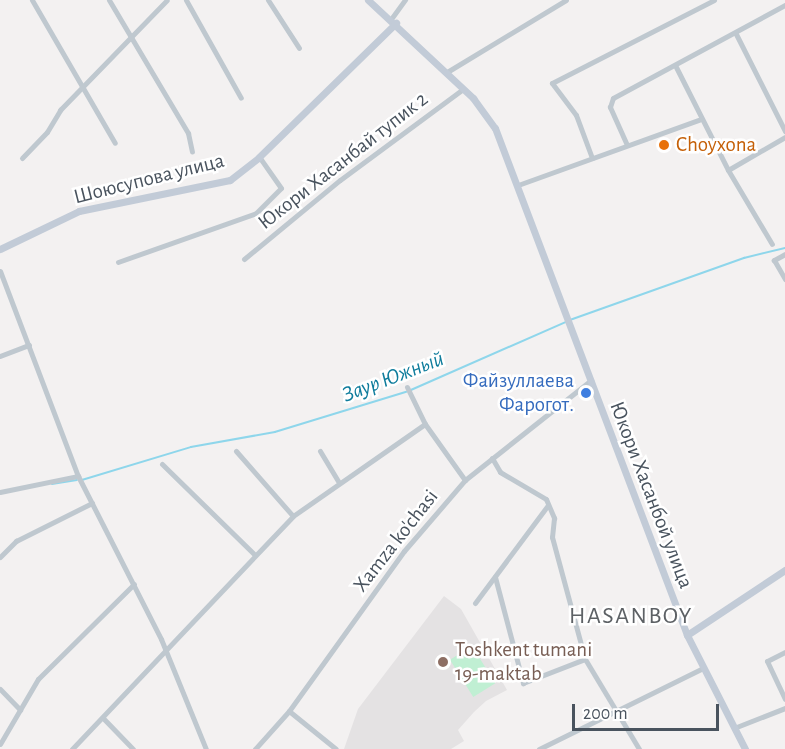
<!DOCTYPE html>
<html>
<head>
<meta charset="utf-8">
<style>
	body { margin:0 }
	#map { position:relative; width:785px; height:749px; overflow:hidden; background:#f3f1f1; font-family:"Alegreya Sans",sans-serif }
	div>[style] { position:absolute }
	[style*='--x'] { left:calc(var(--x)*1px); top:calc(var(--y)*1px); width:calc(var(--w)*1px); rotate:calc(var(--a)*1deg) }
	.education>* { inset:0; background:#e4e2e3 }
	.green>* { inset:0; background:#c0efd3; transform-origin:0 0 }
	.stream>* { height:1.5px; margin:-0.75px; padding:0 0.75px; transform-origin:0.75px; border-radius:0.75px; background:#8ed6eb }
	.street>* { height:5px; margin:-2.5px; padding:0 2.5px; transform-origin:2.5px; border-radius:2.5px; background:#bfc8cf }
	.secondary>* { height:7px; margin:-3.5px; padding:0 3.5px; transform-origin:3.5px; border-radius:3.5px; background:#c2cbd7 }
	.dots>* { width:16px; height:16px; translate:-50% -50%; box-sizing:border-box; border:3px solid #fff; border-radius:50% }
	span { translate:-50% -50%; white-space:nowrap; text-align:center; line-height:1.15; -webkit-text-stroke:5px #fff; paint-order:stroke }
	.food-label { font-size:21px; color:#c56008 }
	.left { translate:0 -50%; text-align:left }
	.street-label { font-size:21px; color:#49535e }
	.shop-label { font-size:21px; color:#366cbe }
	.right { translate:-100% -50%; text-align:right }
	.education-label { font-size:21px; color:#785e54 }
	.water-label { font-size:22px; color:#0e7c9c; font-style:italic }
	.quarter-label { font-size:24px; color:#5d6165; letter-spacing:1.5px }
	.scale { position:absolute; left:572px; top:704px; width:147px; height:27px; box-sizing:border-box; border:3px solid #49535e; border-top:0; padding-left:8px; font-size:18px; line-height:21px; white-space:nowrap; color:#49535e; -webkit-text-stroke:4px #fff; paint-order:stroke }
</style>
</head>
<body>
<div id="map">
	<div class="education">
		<i style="clip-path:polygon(444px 596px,461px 609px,507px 690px,486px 701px,474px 712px,458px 730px,464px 741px,451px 749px,344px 749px,358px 709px)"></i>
	</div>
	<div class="green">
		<i style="left:472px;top:646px;width:44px;height:26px;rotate:58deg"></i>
	</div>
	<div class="stream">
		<i style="--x:570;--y:320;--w:185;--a:-19.6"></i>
		<i style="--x:744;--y:258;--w:42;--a:-13.7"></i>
		<i style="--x:411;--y:390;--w:169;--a:-23.7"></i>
		<i style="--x:82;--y:480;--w:114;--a:-16.8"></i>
		<i style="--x:191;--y:447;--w:85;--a:-10.1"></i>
		<i style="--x:275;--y:432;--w:137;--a:-17"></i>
		<i style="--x:52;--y:484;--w:25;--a:-9"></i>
	</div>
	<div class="street">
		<i style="--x:32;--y:0;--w:165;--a:59.9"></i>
		<i style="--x:109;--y:0;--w:155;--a:59.3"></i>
		<i style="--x:188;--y:133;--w:19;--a:78"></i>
		<i style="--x:186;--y:0;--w:112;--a:60.7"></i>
		<i style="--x:268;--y:0;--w:57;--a:57.1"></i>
		<i style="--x:391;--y:19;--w:24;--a:-54"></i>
		<i style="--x:736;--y:34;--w:109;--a:63.2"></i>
		<i style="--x:676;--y:67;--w:115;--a:63.2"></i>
		<i style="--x:728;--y:170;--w:86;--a:59.3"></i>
		<i style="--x:447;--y:72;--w:139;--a:-31.2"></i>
		<i style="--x:627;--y:145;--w:42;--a:-114.1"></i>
		<i style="--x:610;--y:107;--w:9;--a:-72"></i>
		<i style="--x:613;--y:98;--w:196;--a:-28.4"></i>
		<i style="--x:22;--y:158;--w:36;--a:-46"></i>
		<i style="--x:47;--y:132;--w:26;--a:-59"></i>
		<i style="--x:60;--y:110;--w:153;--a:-45.8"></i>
		<i style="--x:592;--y:158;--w:46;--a:-110.4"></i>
		<i style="--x:576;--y:115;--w:40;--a:-127"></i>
		<i style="--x:552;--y:83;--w:182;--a:-27.1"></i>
		<i style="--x:728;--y:170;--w:66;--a:-30.1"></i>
		<i style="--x:518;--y:185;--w:195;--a:-19.8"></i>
		<i style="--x:785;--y:254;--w:13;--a:151"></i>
		<i style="--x:774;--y:260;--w:22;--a:60"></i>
		<i style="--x:244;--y:259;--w:124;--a:-39.5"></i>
		<i style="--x:340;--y:180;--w:153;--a:-36.5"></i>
		<i style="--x:118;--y:262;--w:146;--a:-19.5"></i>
		<i style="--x:256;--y:213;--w:35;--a:-45"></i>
		<i style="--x:281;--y:188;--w:38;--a:-125"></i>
		<i style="--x:0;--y:271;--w:219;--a:69.2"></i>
		<i style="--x:78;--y:476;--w:183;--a:63"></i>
		<i style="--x:161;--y:639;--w:119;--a:67.8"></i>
		<i style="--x:0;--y:356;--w:31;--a:-21"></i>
		<i style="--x:407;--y:387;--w:41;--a:64.1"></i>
		<i style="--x:425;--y:424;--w:69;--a:54.5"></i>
		<i style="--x:236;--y:451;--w:86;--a:48.8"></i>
		<i style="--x:320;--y:451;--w:37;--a:59"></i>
		<i style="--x:492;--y:458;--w:16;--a:60"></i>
		<i style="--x:500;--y:472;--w:53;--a:30.4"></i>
		<i style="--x:546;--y:499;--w:21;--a:67"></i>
		<i style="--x:554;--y:518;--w:19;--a:96"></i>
		<i style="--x:552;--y:537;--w:126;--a:74.9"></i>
		<i style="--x:585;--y:659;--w:105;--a:59"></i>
		<i style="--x:162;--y:464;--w:129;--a:44.4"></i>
		<i style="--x:0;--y:492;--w:80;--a:-11.6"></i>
		<i style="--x:0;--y:557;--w:23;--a:-45"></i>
		<i style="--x:16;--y:541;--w:85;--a:-26.6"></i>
		<i style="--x:495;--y:577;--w:110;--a:75.2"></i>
		<i style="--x:523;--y:683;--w:66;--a:-21.2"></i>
		<i style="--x:475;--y:603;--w:122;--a:-53.3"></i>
		<i style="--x:785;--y:652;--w:20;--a:153"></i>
		<i style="--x:767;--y:661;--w:42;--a:64.7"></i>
		<i style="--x:0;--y:689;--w:29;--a:46"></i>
		<i style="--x:289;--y:711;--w:60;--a:39"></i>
		<i style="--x:103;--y:718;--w:43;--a:45.9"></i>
		<i style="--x:734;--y:728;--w:55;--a:-21.4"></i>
		<i style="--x:0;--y:744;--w:75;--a:-59.7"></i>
		<i style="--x:38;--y:679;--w:135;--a:-44.7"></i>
		<i style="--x:72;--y:749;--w:321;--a:-46.5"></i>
		<i style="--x:293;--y:516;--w:161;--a:-34.9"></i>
		<i style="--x:255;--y:749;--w:51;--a:-48.2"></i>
		<i style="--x:289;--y:711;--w:197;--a:-54.3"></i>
		<i style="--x:404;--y:551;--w:94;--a:-49.3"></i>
		<i style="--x:465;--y:480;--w:161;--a:-38.4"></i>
		<i style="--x:539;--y:749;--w:183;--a:-26.3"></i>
	</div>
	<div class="secondary">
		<i style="--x:368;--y:0;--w:144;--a:43"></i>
		<i style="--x:473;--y:98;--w:37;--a:54"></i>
		<i style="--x:495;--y:128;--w:542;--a:69.26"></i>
		<i style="--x:687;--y:635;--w:128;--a:63"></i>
		<i style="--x:0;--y:249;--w:88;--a:-25.7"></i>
		<i style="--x:79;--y:211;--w:154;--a:-11.6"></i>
		<i style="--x:230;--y:180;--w:37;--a:-38"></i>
		<i style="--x:259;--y:157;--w:192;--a:-44.4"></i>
		<i style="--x:687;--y:635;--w:118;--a:-33.6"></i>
	</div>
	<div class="dots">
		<i style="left:664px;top:145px;background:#e8710a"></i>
		<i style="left:586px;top:393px;background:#3f7fe0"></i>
		<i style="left:443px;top:662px;background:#8d6e63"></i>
	</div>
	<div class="food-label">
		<span class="left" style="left:676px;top:145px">Choyxona</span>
	</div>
	<div class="street-label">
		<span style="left:343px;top:161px;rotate:-38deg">Юкори Хасанбай тупик 2</span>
		<span style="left:149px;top:179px;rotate:-14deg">Шоюсупова улица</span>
		<span style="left:651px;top:495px;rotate:69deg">Юкори Хасанбой улица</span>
		<span style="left:396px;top:541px;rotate:-52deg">Xamza ko'chasi</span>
	</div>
	<div class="shop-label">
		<span class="right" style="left:574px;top:393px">Файзуллаева<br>Фарогот.</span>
	</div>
	<div class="education-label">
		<span class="left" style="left:455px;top:662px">Toshkent tumani<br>19-maktab</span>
	</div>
	<div class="water-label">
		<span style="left:393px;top:377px;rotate:-21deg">Заур Южный</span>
	</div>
	<div class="quarter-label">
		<span style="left:631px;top:617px">HASANBOY</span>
	</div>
	<div class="scale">200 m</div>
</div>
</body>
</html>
